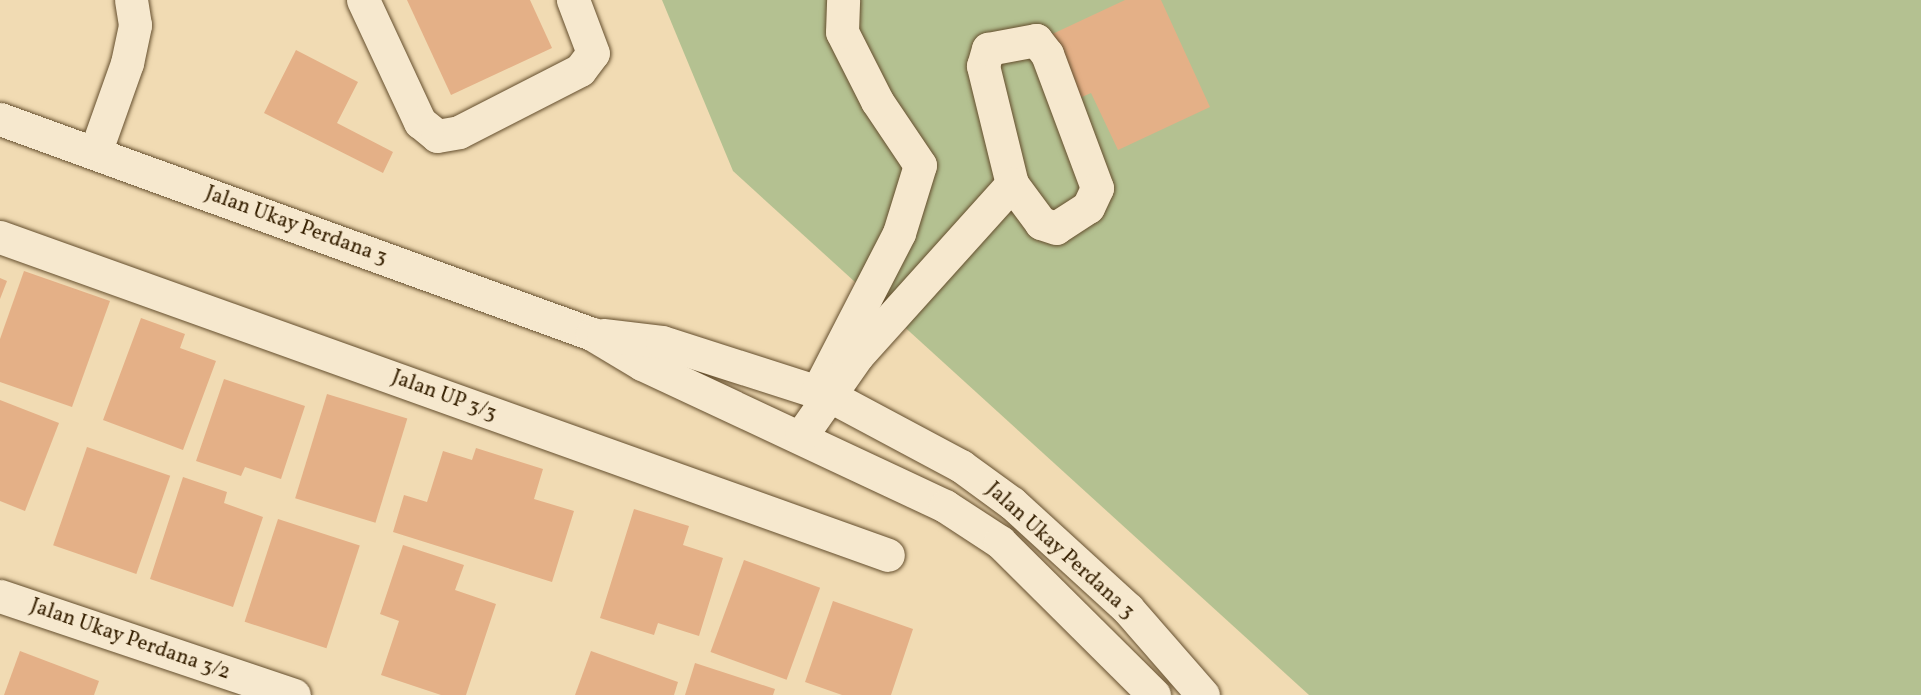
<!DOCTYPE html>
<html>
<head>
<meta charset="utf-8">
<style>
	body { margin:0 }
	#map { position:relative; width:1921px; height:695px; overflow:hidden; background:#f1dbb3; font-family:Vollkorn,serif }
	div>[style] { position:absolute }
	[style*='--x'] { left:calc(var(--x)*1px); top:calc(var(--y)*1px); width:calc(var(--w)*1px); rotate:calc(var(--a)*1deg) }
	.green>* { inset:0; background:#b4c191 }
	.building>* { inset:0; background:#e4b087; transform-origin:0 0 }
	.roads { filter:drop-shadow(0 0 2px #644e2d) drop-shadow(0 0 2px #644e2d) }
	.minor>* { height:33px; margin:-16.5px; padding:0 16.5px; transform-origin:16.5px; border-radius:16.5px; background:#f6e8ce }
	span { translate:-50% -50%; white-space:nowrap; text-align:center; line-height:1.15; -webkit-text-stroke:4.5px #f6e8ce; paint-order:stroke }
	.street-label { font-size:21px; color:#351f00 }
</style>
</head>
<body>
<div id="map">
	<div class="green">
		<i style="clip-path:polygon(662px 0,1921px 0,1921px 695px,1309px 695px,733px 171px)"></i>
	</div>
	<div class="building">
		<i style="clip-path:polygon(407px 0,530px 0,552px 48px,451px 95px)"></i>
		<i style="clip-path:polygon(1125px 0,1161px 0,1210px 107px,1118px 150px,1091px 93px,1075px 100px,1046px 37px)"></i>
		<i style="clip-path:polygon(296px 50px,358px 82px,337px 123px,393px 152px,383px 173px,264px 113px)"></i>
		<i style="clip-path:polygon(24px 271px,110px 301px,72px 407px,0 382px,0 339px)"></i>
		<i style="clip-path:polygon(0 278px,7px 281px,0 299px)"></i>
		<i style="clip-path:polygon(141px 318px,185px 334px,180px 348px,216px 361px,183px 450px,103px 420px)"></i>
		<i style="clip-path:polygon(224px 379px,305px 406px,281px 479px,245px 467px,241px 476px,196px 461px)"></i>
		<i style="left:327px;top:394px;width:84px;height:109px;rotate:17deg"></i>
		<i style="clip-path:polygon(0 400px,59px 423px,25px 511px,0 501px)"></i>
		<i style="left:87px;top:447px;width:88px;height:104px;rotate:19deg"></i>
		<i style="clip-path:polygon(476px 448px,543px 469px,534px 499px,574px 511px,552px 582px,393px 532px,404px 495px,427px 502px,443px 451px,472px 460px)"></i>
		<i style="clip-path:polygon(183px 477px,227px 492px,224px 503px,263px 517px,233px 607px,150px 579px)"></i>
		<i style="clip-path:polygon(634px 509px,689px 526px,683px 545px,723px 558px,699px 636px,658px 623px,654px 635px,600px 618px)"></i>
		<i style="left:278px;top:519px;width:86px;height:108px;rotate:18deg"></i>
		<i style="clip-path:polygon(403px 545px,464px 565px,455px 590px,496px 604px,466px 695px,441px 695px,381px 675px,399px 621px,380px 614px)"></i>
		<i style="left:744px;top:560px;width:81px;height:98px;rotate:20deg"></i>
		<i style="clip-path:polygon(833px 601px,913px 629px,891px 695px,842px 695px,805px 682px)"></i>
		<i style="clip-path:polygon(20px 651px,99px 681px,94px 695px,4px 695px)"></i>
		<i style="clip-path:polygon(591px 651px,678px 682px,674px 695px,575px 695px)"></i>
		<i style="clip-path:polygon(695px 663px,775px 689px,773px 695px,685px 695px)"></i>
	</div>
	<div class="roads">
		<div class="minor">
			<i style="--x:363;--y:0;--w:135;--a:65"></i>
			<i style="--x:420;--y:122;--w:22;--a:39"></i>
			<i style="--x:437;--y:136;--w:22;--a:-10"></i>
			<i style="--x:459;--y:132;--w:136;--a:-27.1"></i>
			<i style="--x:580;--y:70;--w:21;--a:-53"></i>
			<i style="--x:593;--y:53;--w:57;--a:-110.7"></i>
			<i style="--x:1036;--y:40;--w:18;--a:52"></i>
			<i style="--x:1047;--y:54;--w:143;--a:69.5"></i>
			<i style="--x:1097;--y:188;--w:21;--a:115"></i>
			<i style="--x:1088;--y:207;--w:38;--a:147"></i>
			<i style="--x:1056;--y:228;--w:16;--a:-162"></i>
			<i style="--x:1041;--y:223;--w:49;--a:-126.6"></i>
			<i style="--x:1012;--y:184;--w:122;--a:-103.8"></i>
			<i style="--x:983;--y:66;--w:18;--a:-74"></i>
			<i style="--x:988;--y:49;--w:49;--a:-10.6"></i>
			<i style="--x:0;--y:119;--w:630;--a:19.96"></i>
			<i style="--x:592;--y:334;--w:58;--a:31"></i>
			<i style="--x:642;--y:364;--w:335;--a:25.1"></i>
			<i style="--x:945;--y:506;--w:66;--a:33.2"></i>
			<i style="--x:1000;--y:542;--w:217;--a:44.8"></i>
			<i style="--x:95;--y:153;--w:96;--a:-70.4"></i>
			<i style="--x:127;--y:63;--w:39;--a:-78"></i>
			<i style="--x:135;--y:25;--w:25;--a:-99"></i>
			<i style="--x:0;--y:237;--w:943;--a:19.7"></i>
			<i style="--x:603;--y:335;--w:59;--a:6.8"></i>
			<i style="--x:662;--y:342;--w:176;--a:17.8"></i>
			<i style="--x:830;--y:396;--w:149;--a:28.1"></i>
			<i style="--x:961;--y:466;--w:63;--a:36"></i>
			<i style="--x:1012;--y:503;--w:157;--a:42.4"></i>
			<i style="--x:1128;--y:609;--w:114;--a:48.9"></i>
			<i style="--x:817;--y:392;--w:179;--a:-62.7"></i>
			<i style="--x:899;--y:233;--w:71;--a:-72.8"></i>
			<i style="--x:920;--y:165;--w:77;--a:-123.9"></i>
			<i style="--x:877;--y:101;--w:77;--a:-116.9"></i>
			<i style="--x:842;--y:32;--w:32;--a:-88"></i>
			<i style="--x:801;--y:436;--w:98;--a:-55"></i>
			<i style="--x:857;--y:356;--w:232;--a:-48"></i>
			<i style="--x:0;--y:596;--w:310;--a:18.6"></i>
		</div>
	</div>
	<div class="street-label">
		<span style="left:296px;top:226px;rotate:20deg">Jalan Ukay Perdana 3</span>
		<span style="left:444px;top:396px;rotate:20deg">Jalan UP 3/3</span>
		<span style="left:1060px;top:551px;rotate:42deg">Jalan Ukay Perdana 3</span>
		<span style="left:130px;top:640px;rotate:19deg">Jalan Ukay Perdana 3/2</span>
	</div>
</div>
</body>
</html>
